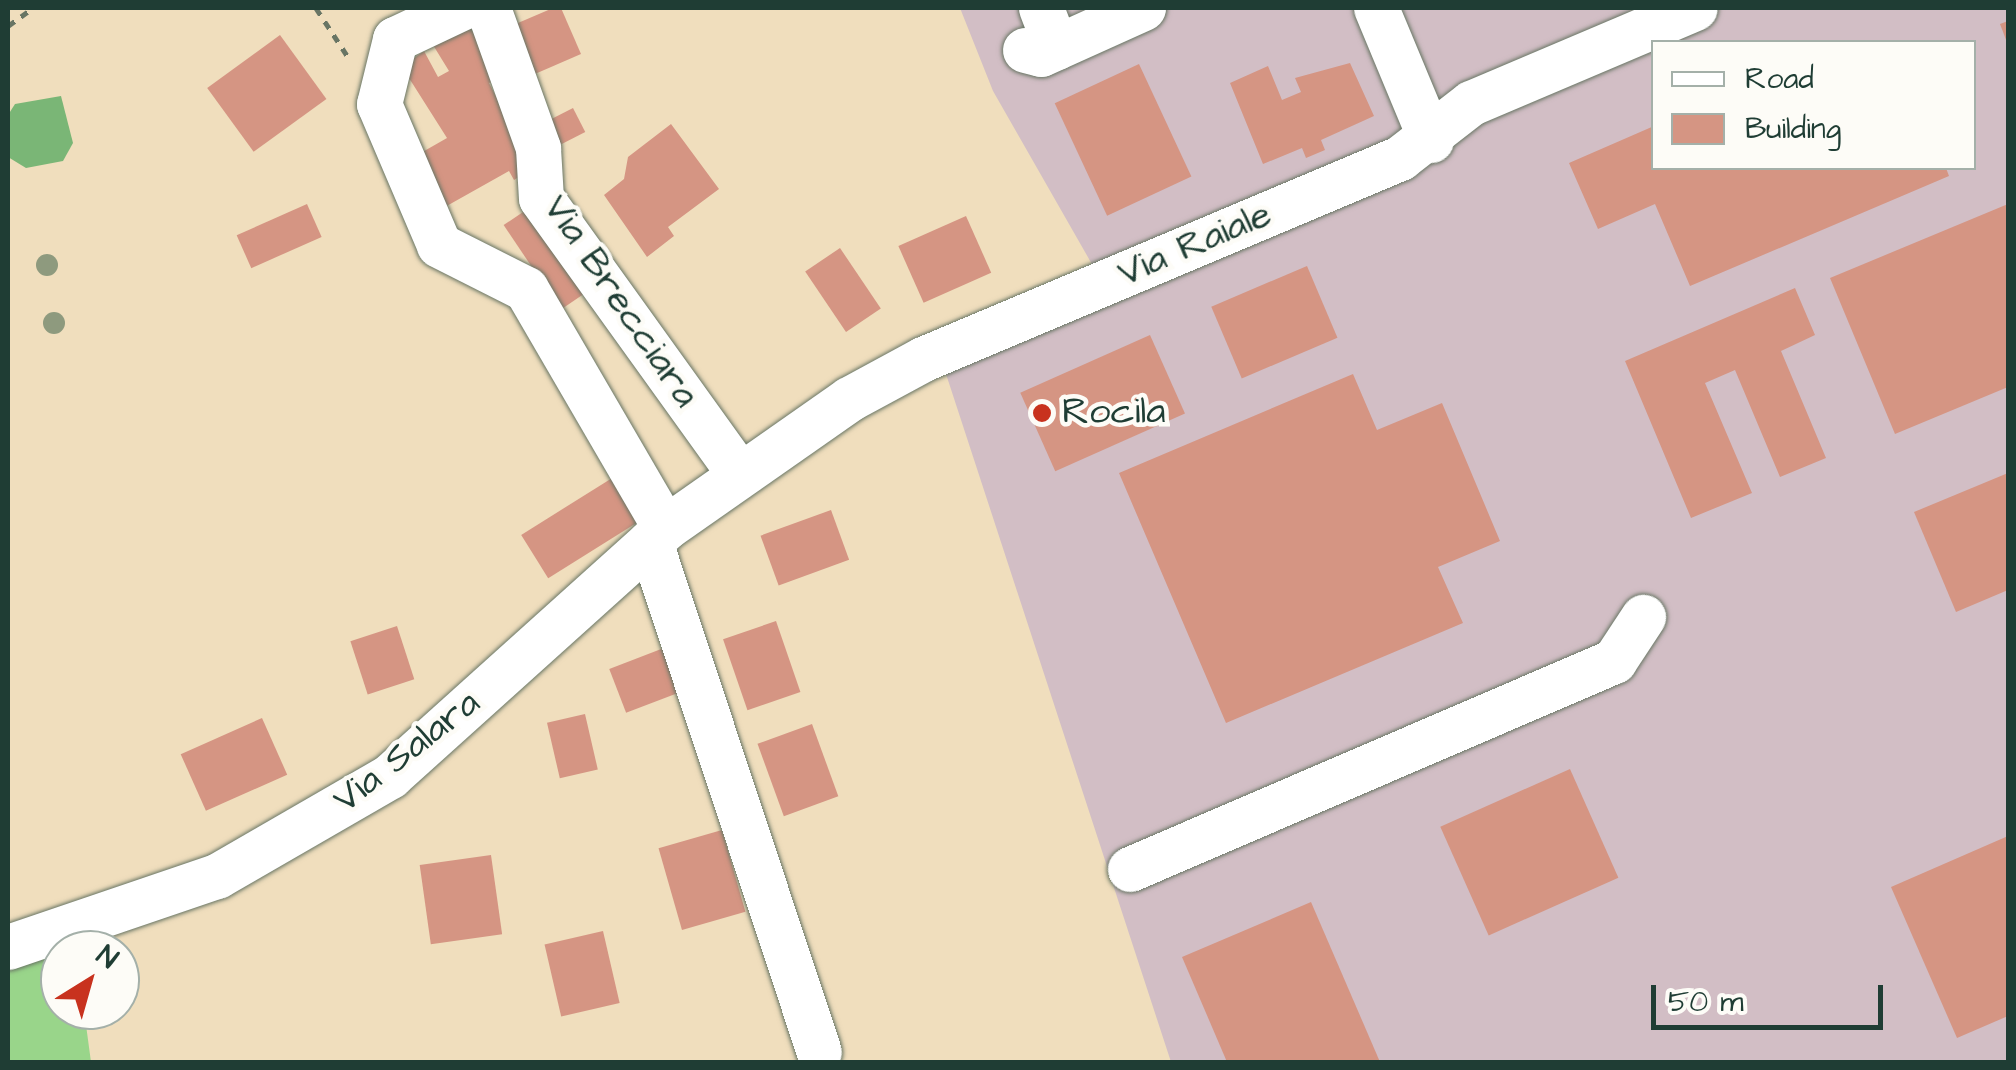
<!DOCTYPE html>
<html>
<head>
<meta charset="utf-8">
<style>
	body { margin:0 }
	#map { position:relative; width:2016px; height:1070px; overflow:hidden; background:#f0debd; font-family:"Architects Daughter",sans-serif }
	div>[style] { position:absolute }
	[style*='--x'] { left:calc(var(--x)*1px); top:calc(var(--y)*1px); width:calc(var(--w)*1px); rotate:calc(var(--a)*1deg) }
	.industrial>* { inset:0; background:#d2bec5 }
	.green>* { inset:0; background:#99d58a }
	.forest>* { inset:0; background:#7ab676 }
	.building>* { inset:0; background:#d59583; transform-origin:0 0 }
	.path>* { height:5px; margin-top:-2.5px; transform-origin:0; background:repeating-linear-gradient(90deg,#687564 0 8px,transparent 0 16px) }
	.roads { filter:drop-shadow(0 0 2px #687564) drop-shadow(0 0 2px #687564) }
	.minor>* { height:45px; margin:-22.5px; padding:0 22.5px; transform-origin:22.5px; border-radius:22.5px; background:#fff }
	.trees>* { width:22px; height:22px; margin:-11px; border-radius:50%; background:#8e9a7e }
	.dots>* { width:28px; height:28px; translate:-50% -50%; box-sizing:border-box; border:5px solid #fdfcf7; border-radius:50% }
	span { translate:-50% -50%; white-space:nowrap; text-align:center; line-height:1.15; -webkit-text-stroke:9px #fdfcf7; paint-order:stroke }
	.street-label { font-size:38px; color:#1f3d34 }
	.poi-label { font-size:38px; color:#1f3d34 }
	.left { translate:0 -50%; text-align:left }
	.frame { position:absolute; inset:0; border:10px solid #1f3d34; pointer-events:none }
	.legend { position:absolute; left:1651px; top:40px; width:325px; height:130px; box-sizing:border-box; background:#fdfcf7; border:2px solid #a4b0a9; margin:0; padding:12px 18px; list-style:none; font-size:30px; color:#1f3d34 }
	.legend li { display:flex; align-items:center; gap:20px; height:50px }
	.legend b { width:50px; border:2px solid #a4b0a9 }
	.north { position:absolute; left:40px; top:930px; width:100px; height:100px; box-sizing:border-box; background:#fdfcf7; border:2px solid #a4b0a9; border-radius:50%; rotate:37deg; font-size:28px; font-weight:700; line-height:40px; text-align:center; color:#1f3d34 }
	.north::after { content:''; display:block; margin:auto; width:35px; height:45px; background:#c8321e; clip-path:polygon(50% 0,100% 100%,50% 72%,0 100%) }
	.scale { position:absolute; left:1651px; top:985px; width:232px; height:45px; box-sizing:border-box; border:5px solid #1f3d34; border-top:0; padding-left:12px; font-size:30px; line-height:35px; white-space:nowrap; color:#1f3d34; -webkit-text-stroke:8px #fdfcf7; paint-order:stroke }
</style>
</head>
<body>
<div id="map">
	<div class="industrial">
		<i style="clip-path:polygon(evenodd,960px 8px,2008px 8px,2008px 1062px,1171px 1062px,946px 374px,1113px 301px,993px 91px,960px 8px,1654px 42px,1974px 42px,1974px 168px,1654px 168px,1654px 42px)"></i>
	</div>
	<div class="green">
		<i style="clip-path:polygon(60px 954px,60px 1010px,84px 1010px,91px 1062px,8px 1062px,8px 965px)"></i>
	</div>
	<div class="forest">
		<i style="clip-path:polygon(61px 96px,73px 143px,63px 161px,26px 168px,8px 157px,8px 115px,15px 104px)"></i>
	</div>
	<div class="building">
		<i style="clip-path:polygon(553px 8px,561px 8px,581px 54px,528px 77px,506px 28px)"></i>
		<i style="clip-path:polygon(2008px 21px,2008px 45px,2000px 24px)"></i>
		<i style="clip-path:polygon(470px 26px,499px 79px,489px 83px,533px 168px,514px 180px,509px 171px,436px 212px,412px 158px,447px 138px,402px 67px,424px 51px,438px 77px,449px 71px,433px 45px)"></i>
		<i style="left:280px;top:35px;width:79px;height:90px;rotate:54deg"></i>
		<i style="clip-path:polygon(1350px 63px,1374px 116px,1321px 140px,1325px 150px,1306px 158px,1302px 148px,1263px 164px,1230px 83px,1268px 66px,1282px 100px,1301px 92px,1295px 78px)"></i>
		<i style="left:1139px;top:64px;width:124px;height:93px;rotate:65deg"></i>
		<i style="left:573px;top:108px;width:27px;height:39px;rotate:63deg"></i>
		<i style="clip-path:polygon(671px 124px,719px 189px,668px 227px,674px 236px,647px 257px,604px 195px,624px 179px,628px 157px)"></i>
		<i style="clip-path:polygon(1654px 126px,1654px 168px,1946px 168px,1949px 176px,1690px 286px,1655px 204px,1598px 229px,1569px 163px)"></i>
		<i style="left:307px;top:204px;width:36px;height:77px;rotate:66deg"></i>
		<i style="clip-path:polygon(2008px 204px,2008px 387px,1895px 434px,1830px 278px)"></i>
		<i style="left:526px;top:210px;width:102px;height:27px;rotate:56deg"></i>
		<i style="left:966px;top:216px;width:62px;height:74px;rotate:66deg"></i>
		<i style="left:840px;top:248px;width:73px;height:42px;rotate:56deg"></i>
		<i style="left:1307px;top:266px;width:78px;height:104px;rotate:67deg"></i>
		<i style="clip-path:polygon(1795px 288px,1815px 335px,1781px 351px,1826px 458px,1780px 477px,1735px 370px,1705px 383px,1752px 493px,1691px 518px,1625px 361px)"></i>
		<i style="left:1150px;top:335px;width:86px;height:142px;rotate:66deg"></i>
		<i style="clip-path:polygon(1353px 374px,1377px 430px,1442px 403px,1500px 541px,1438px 567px,1463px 623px,1226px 723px,1119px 473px)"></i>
		<i style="clip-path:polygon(2008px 473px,2008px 590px,1956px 612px,1914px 512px)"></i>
		<i style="left:617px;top:475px;width:51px;height:113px;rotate:58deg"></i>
		<i style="left:831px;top:510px;width:53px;height:75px;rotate:70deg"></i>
		<i style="left:776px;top:621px;width:75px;height:56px;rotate:71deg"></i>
		<i style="left:397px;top:626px;width:56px;height:49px;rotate:72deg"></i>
		<i style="left:669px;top:646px;width:47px;height:64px;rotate:69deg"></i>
		<i style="left:585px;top:714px;width:57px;height:39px;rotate:77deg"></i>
		<i style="left:262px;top:718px;width:62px;height:89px;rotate:66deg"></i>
		<i style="left:812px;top:724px;width:77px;height:58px;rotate:70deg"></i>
		<i style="left:1570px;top:769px;width:119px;height:142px;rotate:66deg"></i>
		<i style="left:722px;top:830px;width:85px;height:66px;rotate:74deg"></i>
		<i style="clip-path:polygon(2008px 836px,2008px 1016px,1957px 1038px,1891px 887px)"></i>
		<i style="left:491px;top:855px;width:80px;height:72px;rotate:82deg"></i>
		<i style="clip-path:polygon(1311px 902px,1380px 1062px,1227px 1062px,1182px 957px)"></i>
		<i style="left:603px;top:931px;width:74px;height:60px;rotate:77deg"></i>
	</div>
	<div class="path">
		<i style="--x:316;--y:8;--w:62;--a:56.8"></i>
		<i style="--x:8;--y:26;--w:31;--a:-36"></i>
	</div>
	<div class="roads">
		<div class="minor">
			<i style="--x:461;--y:8;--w:73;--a:154.8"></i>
			<i style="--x:395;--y:39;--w:67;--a:103.8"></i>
			<i style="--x:379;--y:104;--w:153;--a:66.9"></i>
			<i style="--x:439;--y:245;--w:97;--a:26.8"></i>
			<i style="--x:526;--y:289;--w:276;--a:59.8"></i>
			<i style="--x:488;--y:8;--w:149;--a:70.3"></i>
			<i style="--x:538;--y:148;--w:50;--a:86.6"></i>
			<i style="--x:541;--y:198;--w:337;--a:54.3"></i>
			<i style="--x:1041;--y:8;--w:42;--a:69"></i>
			<i style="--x:1376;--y:8;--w:143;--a:67.4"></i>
			<i style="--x:1025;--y:50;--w:16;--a:14"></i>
			<i style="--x:1041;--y:54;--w:112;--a:-24.3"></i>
			<i style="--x:650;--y:542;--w:537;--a:71.67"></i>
			<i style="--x:1130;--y:869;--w:527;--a:-23.26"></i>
			<i style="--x:1614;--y:661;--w:53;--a:-56.6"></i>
			<i style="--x:8;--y:947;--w:221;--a:-18.8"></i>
			<i style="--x:217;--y:876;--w:200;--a:-30"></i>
			<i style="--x:390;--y:776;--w:370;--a:-42"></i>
			<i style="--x:665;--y:528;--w:225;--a:-35"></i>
			<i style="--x:849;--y:399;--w:84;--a:-28.4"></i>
			<i style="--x:923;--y:359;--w:518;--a:-22.85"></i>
			<i style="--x:1400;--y:158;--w:90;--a:-37.8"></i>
			<i style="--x:1471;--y:103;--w:243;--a:-23"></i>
		</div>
	</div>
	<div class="trees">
		<i style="left:47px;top:265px"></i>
		<i style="left:54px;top:323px"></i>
	</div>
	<div class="dots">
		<i style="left:1042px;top:413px;background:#c8321e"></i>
	</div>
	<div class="street-label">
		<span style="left:1195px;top:245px;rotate:-23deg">Via Raiale</span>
		<span style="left:620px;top:302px;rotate:56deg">Via Brecciara</span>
		<span style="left:407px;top:752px;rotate:-38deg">Via Salara</span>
	</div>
	<div class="poi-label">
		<span class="left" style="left:1062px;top:413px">Rocila</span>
	</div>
	<div class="frame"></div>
	<ul class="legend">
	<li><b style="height:12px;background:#fff"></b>Road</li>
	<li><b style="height:28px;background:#d59583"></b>Building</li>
	</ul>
	<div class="north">N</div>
	<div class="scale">50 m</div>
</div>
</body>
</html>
